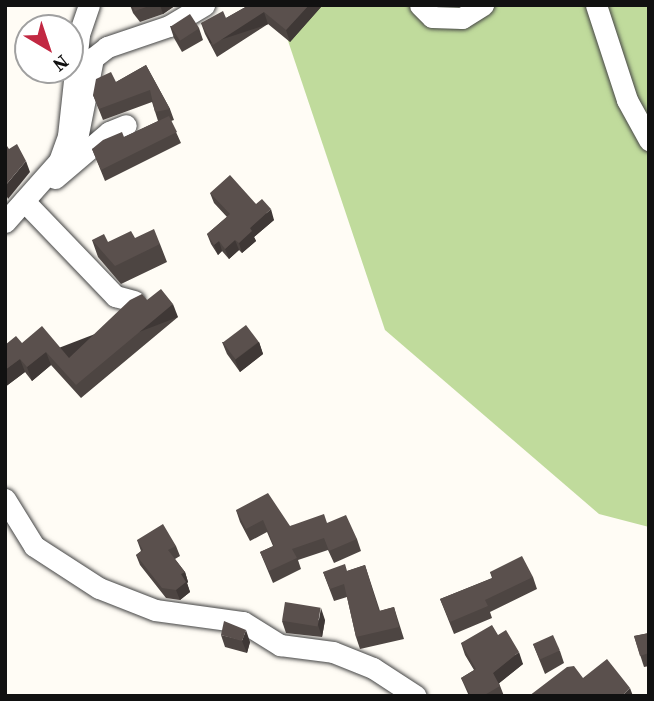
<!DOCTYPE html>
<html>
<head>
<meta charset="utf-8">
<style>
	body { margin:0 }
	#map { position:relative; width:654px; height:701px; overflow:hidden; background:#fffcf5; font-family:"Source Serif 4",serif }
	div>[style] { position:absolute }
	[style*='--x'] { left:calc(var(--x)*1px); top:calc(var(--y)*1px); width:calc(var(--w)*1px); rotate:calc(var(--a)*1deg) }
	.forest>* { inset:0; background:#c0db9c }
	.roads { filter:drop-shadow(0 0 2px #444) drop-shadow(0 0 2px #444) }
	.minor>* { height:21px; margin:-10.5px; padding:0 10.5px; transform-origin:10.5px; border-radius:10.5px; background:#fff }
	.wall>* { inset:0; background:#4d4542 }
	.shaded-wall>* { inset:0; background:#3f3836; transform-origin:0 0 }
	.building>* { inset:0; background:#5a504d; transform-origin:0 0 }
	span { translate:-50% -50%; white-space:nowrap; text-align:center; line-height:1.15; -webkit-text-stroke:7px #fff; paint-order:stroke }
	.frame { position:absolute; inset:0; border:7px solid #111; pointer-events:none }
	.north { position:absolute; left:14px; top:14px; width:70px; height:70px; box-sizing:border-box; background:#fff; border:2px solid #a0a0a0; border-radius:50%; rotate:141deg; font-size:19px; font-weight:700; line-height:28px; text-align:center; color:#111 }
	.north::after { content:''; display:block; margin:auto; width:24px; height:32px; background:#c22842; clip-path:polygon(50% 0,100% 100%,50% 72%,0 100%) }
</style>
</head>
<body>
<div id="map">
	<div class="forest">
		<i style="clip-path:polygon(276px 5px,649px 5px,649px 527px,599px 514px,385px 330px)"></i>
	</div>
	<div class="roads">
		<div class="minor">
			<i style="--x:420;--y:5;--w:17;--a:45"></i>
			<i style="--x:432;--y:17;--w:30;--a:2"></i>
			<i style="--x:462;--y:18;--w:25;--a:-32"></i>
			<i style="--x:596;--y:5;--w:100;--a:71.9"></i>
			<i style="--x:627;--y:100;--w:46;--a:61.2"></i>
			<i style="--x:76;--y:144;--w:88;--a:-78.8"></i>
			<i style="--x:93;--y:58;--w:18;--a:-38"></i>
			<i style="--x:107;--y:47;--w:65;--a:-18.7"></i>
			<i style="--x:169;--y:26;--w:41;--a:-31"></i>
			<i style="--x:55;--y:178;--w:71;--a:-40.4"></i>
			<i style="--x:109;--y:132;--w:18;--a:-22"></i>
			<i style="--x:24;--y:201;--w:132;--a:46.2"></i>
			<i style="--x:115;--y:296;--w:20;--a:15"></i>
			<i style="--x:5;--y:222;--w:81;--a:-48.5"></i>
			<i style="--x:59;--y:161;--w:27;--a:-70"></i>
			<i style="--x:68;--y:136;--w:103;--a:-83.8"></i>
			<i style="--x:79;--y:34;--w:31;--a:-71"></i>
			<i style="--x:5;--y:499;--w:55;--a:58.3"></i>
			<i style="--x:34;--y:546;--w:77;--a:32.9"></i>
			<i style="--x:99;--y:588;--w:60;--a:21.4"></i>
			<i style="--x:155;--y:610;--w:89;--a:7.8"></i>
			<i style="--x:243;--y:622;--w:44;--a:31.9"></i>
			<i style="--x:280;--y:645;--w:53;--a:7.5"></i>
			<i style="--x:333;--y:652;--w:43;--a:21.8"></i>
			<i style="--x:373;--y:668;--w:51;--a:33.1"></i>
		</div>
	</div>
	<div class="wall">
		<i style="clip-path:polygon(130px 5px,176px 5px,163px 14px,140px 22px,133px 13px)"></i>
		<i style="clip-path:polygon(249px 5px,320px 5px,321px 7px,290px 42px,268px 24px,217px 57px,205px 34px,201px 23px,226px 18px)"></i>
		<i style="clip-path:polygon(170px 26px,199px 28px,203px 40px,182px 52px,174px 38px)"></i>
		<i style="clip-path:polygon(146px 65px,170px 109px,174px 120px,171px 121px,181px 143px,105px 181px,92px 149px,124px 137px,158px 121px,152px 102px,103px 120px,93px 95px)"></i>
		<i style="clip-path:polygon(210px 193px,256px 204px,274px 220px,254px 237px,256px 241px,242px 253px,239px 250px,229px 259px,222px 251px,218px 255px,211px 244px,207px 234px,227px 217px,214px 203px)"></i>
		<i style="clip-path:polygon(135px 238px,160px 244px,167px 262px,121px 284px,98px 257px,92px 240px,108px 242px)"></i>
		<i style="clip-path:polygon(147px 300px,178px 317px,81px 398px,51px 365px,32px 381px,25px 372px,5px 387px,5px 345px,22px 343px,69px 358px)"></i>
		<i style="clip-path:polygon(222px 342px,259px 342px,263px 354px,240px 372px,227px 354px)"></i>
		<i style="clip-path:polygon(236px 510px,290px 526px,327px 523px,357px 539px,361px 551px,334px 563px,328px 550px,298px 560px,301px 569px,273px 583px,260px 552px,273px 546px,267px 532px,250px 541px,240px 522px)"></i>
		<i style="clip-path:polygon(137px 540px,176px 546px,180px 556px,175px 559px,185px 572px,188px 582px,187px 583px,190px 592px,180px 600px,166px 598px,140px 565px,136px 555px,141px 551px)"></i>
		<i style="clip-path:polygon(365px 565px,380px 611px,394px 607px,404px 639px,360px 649px,356px 637px,347px 597px,334px 601px,323px 572px,347px 571px)"></i>
		<i style="clip-path:polygon(490px 572px,533px 577px,537px 589px,490px 612px,492px 618px,454px 634px,440px 599px,492px 578px)"></i>
		<i style="clip-path:polygon(325px 620px,322px 637px,286px 633px,282px 621px)"></i>
		<i style="clip-path:polygon(649px 633px,649px 666px,644px 667px,634px 636px)"></i>
		<i style="clip-path:polygon(221px 635px,250px 642px,247px 653px,225px 647px)"></i>
		<i style="clip-path:polygon(498px 635px,523px 664px,499px 683px,504px 696px,469px 696px,461px 678px,474px 670px,465px 655px,461px 643px)"></i>
		<i style="clip-path:polygon(533px 644px,560px 651px,564px 663px,545px 674px)"></i>
	</div>
	<div class="shaded-wall">
		<i style="clip-path:polygon(160px 5px,176px 5px,163px 14px)"></i>
		<i style="clip-path:polygon(309px 5px,320px 5px,321px 7px,290px 42px,286px 30px)"></i>
		<i style="left:264px;top:12px;width:13px;height:61px;rotate:72deg"></i>
		<i style="clip-path:polygon(26px 161px,30px 172px,8px 199px,5px 192px,5px 186px)"></i>
		<i style="clip-path:polygon(271px 209px,274px 220px,254px 237px,256px 241px,242px 253px,239px 243px,250px 228px)"></i>
		<i style="clip-path:polygon(235px 240px,239px 250px,229px 259px,225px 249px)"></i>
		<i style="clip-path:polygon(219px 241px,222px 251px,218px 255px,214px 245px)"></i>
		<i style="left:173px;top:304px;width:14px;height:126px;rotate:69deg"></i>
		<i style="clip-path:polygon(259px 342px,263px 354px,240px 372px,235px 360px)"></i>
		<i style="clip-path:polygon(46px 352px,51px 365px,32px 381px,27px 367px)"></i>
		<i style="clip-path:polygon(20px 359px,25px 372px,5px 387px,5px 370px)"></i>
		<i style="clip-path:polygon(185px 572px,188px 582px,187px 583px,190px 592px,180px 600px,176px 590px,181px 574px)"></i>
		<i style="clip-path:polygon(321px 608px,325px 620px,322px 637px,318px 625px)"></i>
		<i style="clip-path:polygon(246px 630px,250px 642px,247px 653px,242px 641px)"></i>
		<i style="clip-path:polygon(519px 652px,523px 664px,497px 685px,493px 673px)"></i>
		<i style="clip-path:polygon(630px 688px,633px 696px,622px 696px)"></i>
	</div>
	<div class="building">
		<i style="clip-path:polygon(131px 5px,152px 5px,135px 11px)"></i>
		<i style="clip-path:polygon(249px 5px,309px 5px,286px 30px,264px 12px,213px 45px,201px 23px,223px 11px,226px 18px)"></i>
		<i style="left:190px;top:14px;width:17px;height:23px;rotate:57deg"></i>
		<i style="clip-path:polygon(146px 65px,170px 109px,155px 112px,150px 90px,99px 109px,93px 95px,96px 79px,111px 72px,116px 82px)"></i>
		<i style="clip-path:polygon(169px 116px,177px 132px,101px 170px,92px 149px,103px 140px,122px 132px,124px 137px)"></i>
		<i style="clip-path:polygon(5px 143px,9px 149px,17px 144px,26px 161px,5px 186px)"></i>
		<i style="clip-path:polygon(230px 175px,256px 204px,262px 199px,271px 209px,250px 228px,252px 231px,239px 243px,235px 240px,225px 249px,219px 241px,214px 245px,207px 234px,230px 214px,210px 193px)"></i>
		<i style="clip-path:polygon(154px 229px,160px 244px,115px 266px,92px 240px,104px 234px,108px 242px,131px 231px,135px 238px)"></i>
		<i style="clip-path:polygon(161px 289px,173px 304px,76px 385px,46px 352px,27px 367px,20px 359px,5px 370px,5px 345px,16px 336px,22px 343px,42px 326px,69px 358px,130px 300px,142px 294px,147px 300px)"></i>
		<i style="left:246px;top:325px;width:21px;height:29px;rotate:53deg"></i>
		<i style="clip-path:polygon(268px 493px,290px 526px,324px 514px,327px 523px,346px 515px,357px 539px,329px 551px,324px 538px,292px 549px,297px 558px,269px 571px,260px 552px,274px 546px,263px 520px,246px 529px,236px 510px)"></i>
		<i style="clip-path:polygon(163px 524px,176px 546px,168px 550px,185px 572px,181px 574px,186px 582px,176px 590px,162px 588px,136px 555px,143px 550px,137px 540px)"></i>
		<i style="clip-path:polygon(522px 556px,533px 577px,485px 600px,488px 606px,450px 622px,440px 599px,493px 578px,490px 572px)"></i>
		<i style="clip-path:polygon(345px 564px,347px 571px,365px 565px,379px 611px,394px 607px,399px 627px,356px 637px,344px 584px,330px 589px,323px 572px)"></i>
		<i style="left:285px;top:602px;width:36px;height:19px;rotate:9deg"></i>
		<i style="clip-path:polygon(224px 621px,246px 630px,242px 641px,221px 635px)"></i>
		<i style="clip-path:polygon(492px 625px,498px 635px,506px 630px,519px 652px,493px 673px,500px 686px,483px 696px,471px 696px,461px 678px,476px 669px,461px 643px)"></i>
		<i style="clip-path:polygon(649px 633px,649px 653px,640px 656px,634px 636px)"></i>
		<i style="left:553px;top:635px;width:17px;height:22px;rotate:66deg"></i>
		<i style="clip-path:polygon(607px 659px,630px 688px,622px 696px,529px 696px,567px 667px,574px 666px,583px 678px)"></i>
	</div>
	<div class="frame"></div>
	<div class="north">N</div>
</div>
</body>
</html>
